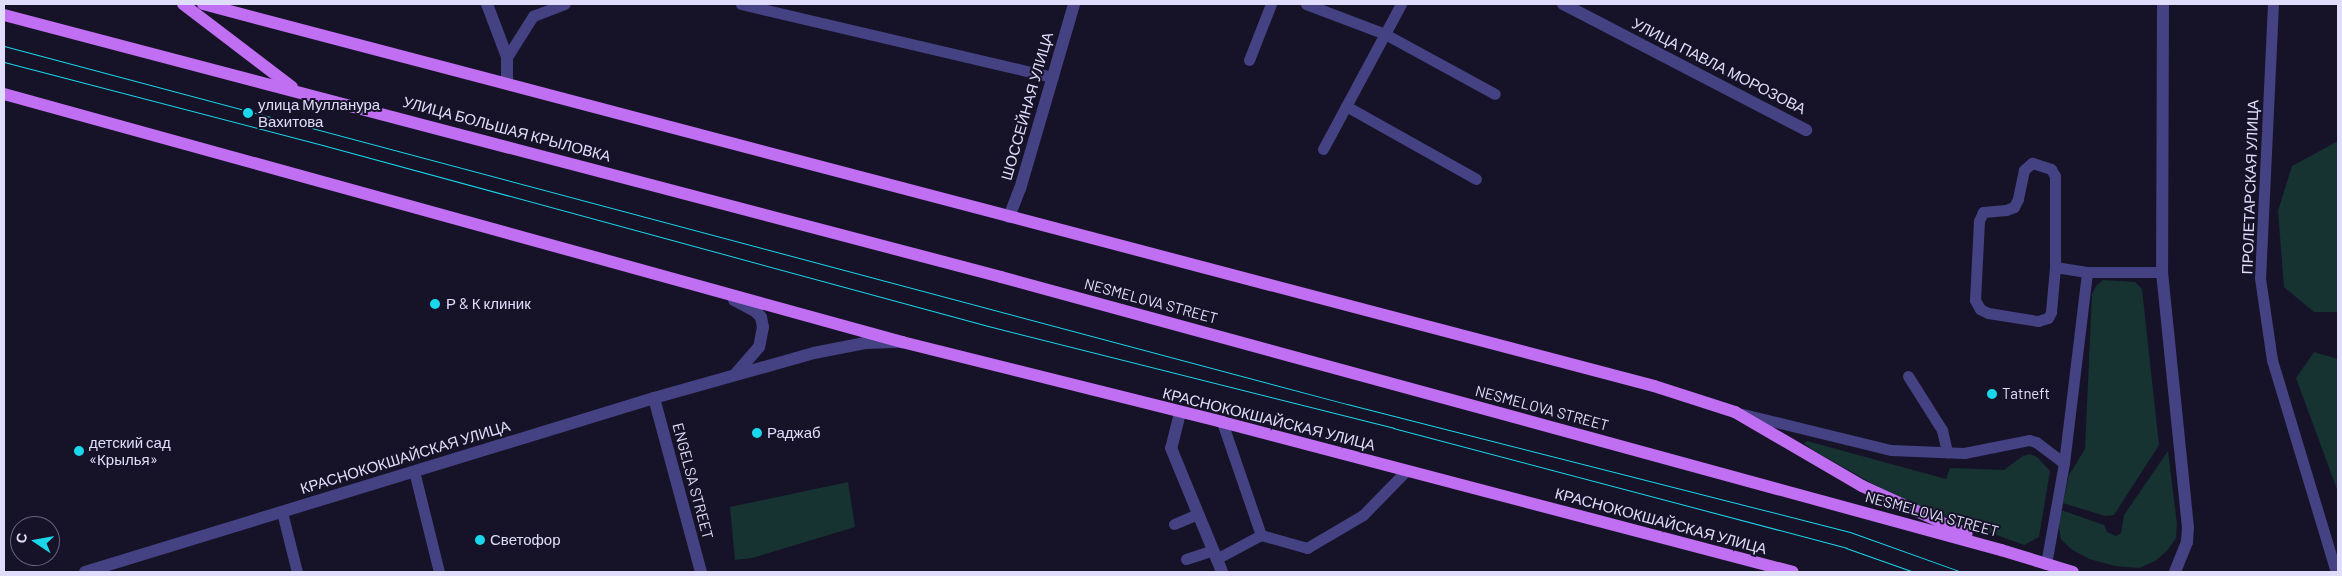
<!DOCTYPE html>
<html>
<head>
<meta charset="utf-8">
<style>
	body { margin:0 }
	#map { position:relative; width:2342px; height:576px; overflow:hidden; background:#161328; font-family:Barlow,sans-serif }
	div>[style] { position:absolute }
	[style*='--x'] { left:calc(var(--x)*1px); top:calc(var(--y)*1px); width:calc(var(--w)*1px); rotate:calc(var(--a)*1deg) }
	.green>* { inset:0; background:#163231 }
	.service>* { height:11px; margin:-5.5px; padding:0 5.5px; transform-origin:5.5px; border-radius:5.5px; background:#444283 }
	.minor>* { height:12px; margin:-6px; padding:0 6px; transform-origin:6px; border-radius:6px; background:#444283 }
	.tertiary>* { height:12px; margin:-6px; padding:0 6px; transform-origin:6px; border-radius:6px; background:#444283 }
	.primary>* { height:12px; margin:-6px; padding:0 6px; transform-origin:6px; border-radius:6px; background:#c06ef2 }
	.tram>* { height:1px; margin:-0.5px; padding:0 0.5px; transform-origin:0.5px; border-radius:0.5px; background:#1ad7eb }
	.dots>* { width:14px; height:14px; translate:-50% -50%; box-sizing:border-box; border:2px solid #161328; border-radius:50% }
	span { translate:-50% -50%; white-space:nowrap; text-align:center; line-height:1.15; -webkit-text-stroke:4px #161328; paint-order:stroke }
	.street-label { font-size:15px; color:#e0ddfc }
	.poi-label { font-size:15px; color:#e0ddfc }
	.left { translate:0 -50%; text-align:left }
	.frame { position:absolute; inset:0; border:5px solid #e0ddfc; pointer-events:none }
	.north { position:absolute; left:10px; top:516px; width:50px; height:50px; box-sizing:border-box; background:#161328; border:1px solid #67647d; border-radius:50%; rotate:282deg; font-size:14px; font-weight:700; line-height:20px; text-align:center; color:#e0ddfc }
	.north::after { content:''; display:block; margin:auto; width:18px; height:22px; background:#1ad7eb; clip-path:polygon(50% 0,100% 100%,50% 72%,0 100%) }
</style>
</head>
<body>
<div id="map">
	<div class="green">
		<i style="clip-path:polygon(2338px 141px,2338px 312px,2314px 312px,2284px 287px,2278px 211px,2292px 166px)"></i>
		<i style="clip-path:polygon(2103px 280px,2135px 282px,2142px 289px,2159px 445px,2114px 515px,2105px 516px,2063px 503px,2069px 475px,2085px 449px,2092px 294px,2096px 286px)"></i>
		<i style="clip-path:polygon(2314px 352px,2338px 359px,2338px 492px,2296px 378px)"></i>
		<i style="clip-path:polygon(1807px 441px,1946px 479px,1950px 468px,2004px 470px,2023px 456px,2030px 454px,2037px 457px,2050px 471px,2039px 537px,2024px 545px,1917px 506px,1873px 484px,1813px 450px,1804px 443px)"></i>
		<i style="clip-path:polygon(2168px 451px,2177px 524px,2176px 538px,2167px 551px,2155px 561px,2139px 568px,2115px 566px,2089px 559px,2071px 549px,2061px 539px,2058px 522px,2061px 510px,2104px 525px,2107px 532px,2116px 536px,2121px 533px,2124px 515px)"></i>
		<i style="clip-path:polygon(848px 482px,855px 527px,752px 558px,735px 560px,730px 507px)"></i>
	</div>
	<div class="service">
		<i style="--x:741;--y:4;--w:320;--a:13.2"></i>
		<i style="--x:1306;--y:4;--w:85;--a:20.8"></i>
		<i style="--x:1385;--y:34;--w:125;--a:28.6"></i>
		<i style="--x:2273;--y:4;--w:274;--a:92.7"></i>
		<i style="--x:2260;--y:278;--w:83;--a:81.7"></i>
		<i style="--x:2272;--y:360;--w:221;--a:73.2"></i>
		<i style="--x:507;--y:57;--w:49;--a:-57.6"></i>
		<i style="--x:533;--y:16;--w:34;--a:-21"></i>
		<i style="--x:1249;--y:60;--w:60;--a:-68.6"></i>
		<i style="--x:1346;--y:106;--w:149;--a:29.3"></i>
		<i style="--x:1323;--y:149;--w:165;--a:-61.7"></i>
		<i style="--x:2055;--y:267;--w:91;--a:-90"></i>
		<i style="--x:2055;--y:176;--w:8;--a:-120"></i>
		<i style="--x:2051;--y:169;--w:20;--a:-162"></i>
		<i style="--x:2032;--y:163;--w:11;--a:139"></i>
		<i style="--x:2024;--y:170;--w:30;--a:102"></i>
		<i style="--x:2018;--y:199;--w:9;--a:117"></i>
		<i style="--x:2014;--y:207;--w:9;--a:159"></i>
		<i style="--x:2006;--y:210;--w:23;--a:175"></i>
		<i style="--x:1983;--y:212;--w:10;--a:114"></i>
		<i style="--x:1979;--y:221;--w:79;--a:92.9"></i>
		<i style="--x:1975;--y:300;--w:10;--a:61"></i>
		<i style="--x:1980;--y:309;--w:9;--a:27"></i>
		<i style="--x:1988;--y:313;--w:51;--a:9.1"></i>
		<i style="--x:2038;--y:321;--w:10;--a:-17"></i>
		<i style="--x:2048;--y:318;--w:7;--a:-63"></i>
		<i style="--x:2051;--y:312;--w:45;--a:-84.9"></i>
		<i style="--x:2055;--y:267;--w:32;--a:9"></i>
		<i style="--x:2087;--y:272;--w:75;--a:0"></i>
		<i style="--x:1908;--y:376;--w:64;--a:57.8"></i>
		<i style="--x:1942;--y:430;--w:23;--a:77"></i>
		<i style="--x:1743;--y:414;--w:152;--a:13.7"></i>
		<i style="--x:1891;--y:450;--w:73;--a:2.4"></i>
		<i style="--x:1964;--y:453;--w:66;--a:-11.3"></i>
		<i style="--x:2029;--y:440;--w:7;--a:16"></i>
		<i style="--x:2036;--y:442;--w:35;--a:37"></i>
		<i style="--x:2064;--y:463;--w:192;--a:-83.1"></i>
		<i style="--x:1222;--y:422;--w:120;--a:71"></i>
		<i style="--x:1261;--y:535;--w:48;--a:15.8"></i>
		<i style="--x:1307;--y:548;--w:65;--a:-30.5"></i>
		<i style="--x:1363;--y:515;--w:62;--a:-45.7"></i>
		<i style="--x:414;--y:471;--w:104;--a:76.1"></i>
		<i style="--x:282;--y:512;--w:62;--a:76"></i>
		<i style="--x:1174;--y:524;--w:26;--a:-23"></i>
		<i style="--x:1186;--y:559;--w:28;--a:-18"></i>
		<i style="--x:1216;--y:559;--w:51;--a:-28.1"></i>
		<i style="--x:2046;--y:564;--w:103;--a:-79.9"></i>
	</div>
	<div class="minor">
		<i style="--x:487;--y:4;--w:57;--a:69.3"></i>
		<i style="--x:507;--y:57;--w:26;--a:90"></i>
		<i style="--x:1563;--y:4;--w:274;--a:27.4"></i>
		<i style="--x:2163;--y:4;--w:268;--a:90.2"></i>
		<i style="--x:2162;--y:272;--w:256;--a:84.2"></i>
		<i style="--x:2188;--y:527;--w:15;--a:94"></i>
		<i style="--x:2187;--y:542;--w:32;--a:112"></i>
		<i style="--x:734;--y:300;--w:24;--a:28"></i>
		<i style="--x:755;--y:311;--w:8;--a:45"></i>
		<i style="--x:761;--y:317;--w:10;--a:79"></i>
		<i style="--x:763;--y:327;--w:20;--a:101"></i>
		<i style="--x:759;--y:347;--w:37;--a:131"></i>
		<i style="--x:654;--y:398;--w:180;--a:74.9"></i>
		<i style="--x:1180;--y:413;--w:36;--a:104"></i>
		<i style="--x:1171;--y:448;--w:134;--a:67.6"></i>
		<i style="--x:85;--y:572;--w:595;--a:-17"></i>
		<i style="--x:654;--y:398;--w:166;--a:-15.7"></i>
		<i style="--x:814;--y:353;--w:52;--a:-11.1"></i>
		<i style="--x:865;--y:343;--w:31;--a:-2"></i>
	</div>
	<div class="tertiary">
		<i style="--x:1009;--y:217;--w:30;--a:-69"></i>
		<i style="--x:1020;--y:189;--w:193;--a:-73.7"></i>
	</div>
	<div class="primary">
		<i style="--x:183;--y:4;--w:137;--a:37.3"></i>
		<i style="--x:203;--y:4;--w:1500;--a:14.75"></i>
		<i style="--x:1654;--y:386;--w:85;--a:17.8"></i>
		<i style="--x:1735;--y:412;--w:147;--a:30.2"></i>
		<i style="--x:1862;--y:486;--w:115;--a:24.6"></i>
		<i style="--x:4;--y:15;--w:1031;--a:14.72"></i>
		<i style="--x:1001;--y:277;--w:1037;--a:15.27"></i>
		<i style="--x:2001;--y:550;--w:75;--a:17"></i>
		<i style="--x:4;--y:94;--w:932;--a:15.44"></i>
		<i style="--x:902;--y:342;--w:330;--a:14"></i>
		<i style="--x:1222;--y:422;--w:590;--a:14.72"></i>
	</div>
	<div class="tram">
		<i style="--x:4;--y:46;--w:1390;--a:14.93"></i>
		<i style="--x:1347;--y:404;--w:519;--a:14.28"></i>
		<i style="--x:1850;--y:532;--w:119;--a:19.7"></i>
		<i style="--x:4;--y:62;--w:333;--a:14.6"></i>
		<i style="--x:326;--y:146;--w:686;--a:15.21"></i>
		<i style="--x:988;--y:326;--w:418;--a:14.1"></i>
		<i style="--x:1393;--y:428;--w:469;--a:14.8"></i>
		<i style="--x:1846;--y:548;--w:72;--a:19.4"></i>
	</div>
	<div class="dots">
		<i style="left:248px;top:113px;background:#1ad7eb"></i>
		<i style="left:435px;top:304px;background:#1ad7eb"></i>
		<i style="left:1992px;top:394px;background:#1ad7eb"></i>
		<i style="left:757px;top:433px;background:#1ad7eb"></i>
		<i style="left:79px;top:451px;background:#1ad7eb"></i>
		<i style="left:480px;top:540px;background:#1ad7eb"></i>
	</div>
	<div class="street-label">
		<span style="left:1719px;top:66px;rotate:27deg">УЛИЦА ПАВЛА МОРОЗОВА</span>
		<span style="left:1027px;top:106px;rotate:-74deg">ШОССЕЙНАЯ УЛИЦА</span>
		<span style="left:507px;top:129px;rotate:15deg">УЛИЦА БОЛЬШАЯ КРЫЛОВКА</span>
		<span style="left:2250px;top:187px;rotate:-88deg">ПРОЛЕТАРСКАЯ УЛИЦА</span>
		<span style="left:1151px;top:301px;rotate:15deg">NESMELOVA STREET</span>
		<span style="left:1542px;top:408px;rotate:15deg">NESMELOVA STREET</span>
		<span style="left:1269px;top:419px;rotate:14deg">КРАСНОКОКШАЙСКАЯ УЛИЦА</span>
		<span style="left:405px;top:457px;rotate:-17deg">КРАСНОКОКШАЙСКАЯ УЛИЦА</span>
		<span style="left:693px;top:481px;rotate:75deg">ENGELSA STREET</span>
		<span style="left:1932px;top:514px;rotate:15deg">NESMELOVA STREET</span>
		<span style="left:1661px;top:521px;rotate:15deg">КРАСНОКОКШАЙСКАЯ УЛИЦА</span>
	</div>
	<div class="poi-label">
		<span class="left" style="left:258px;top:113px">улица Мулланура<br>Вахитова</span>
		<span class="left" style="left:446px;top:304px">Р &amp; К клиник</span>
		<span class="left" style="left:2002px;top:394px">Tatneft</span>
		<span class="left" style="left:767px;top:433px">Раджаб</span>
		<span class="left" style="left:89px;top:451px">детский сад<br>«Крылья»</span>
		<span class="left" style="left:490px;top:540px">Светофор</span>
	</div>
	<div class="frame"></div>
	<div class="north">С</div>
</div>
</body>
</html>
